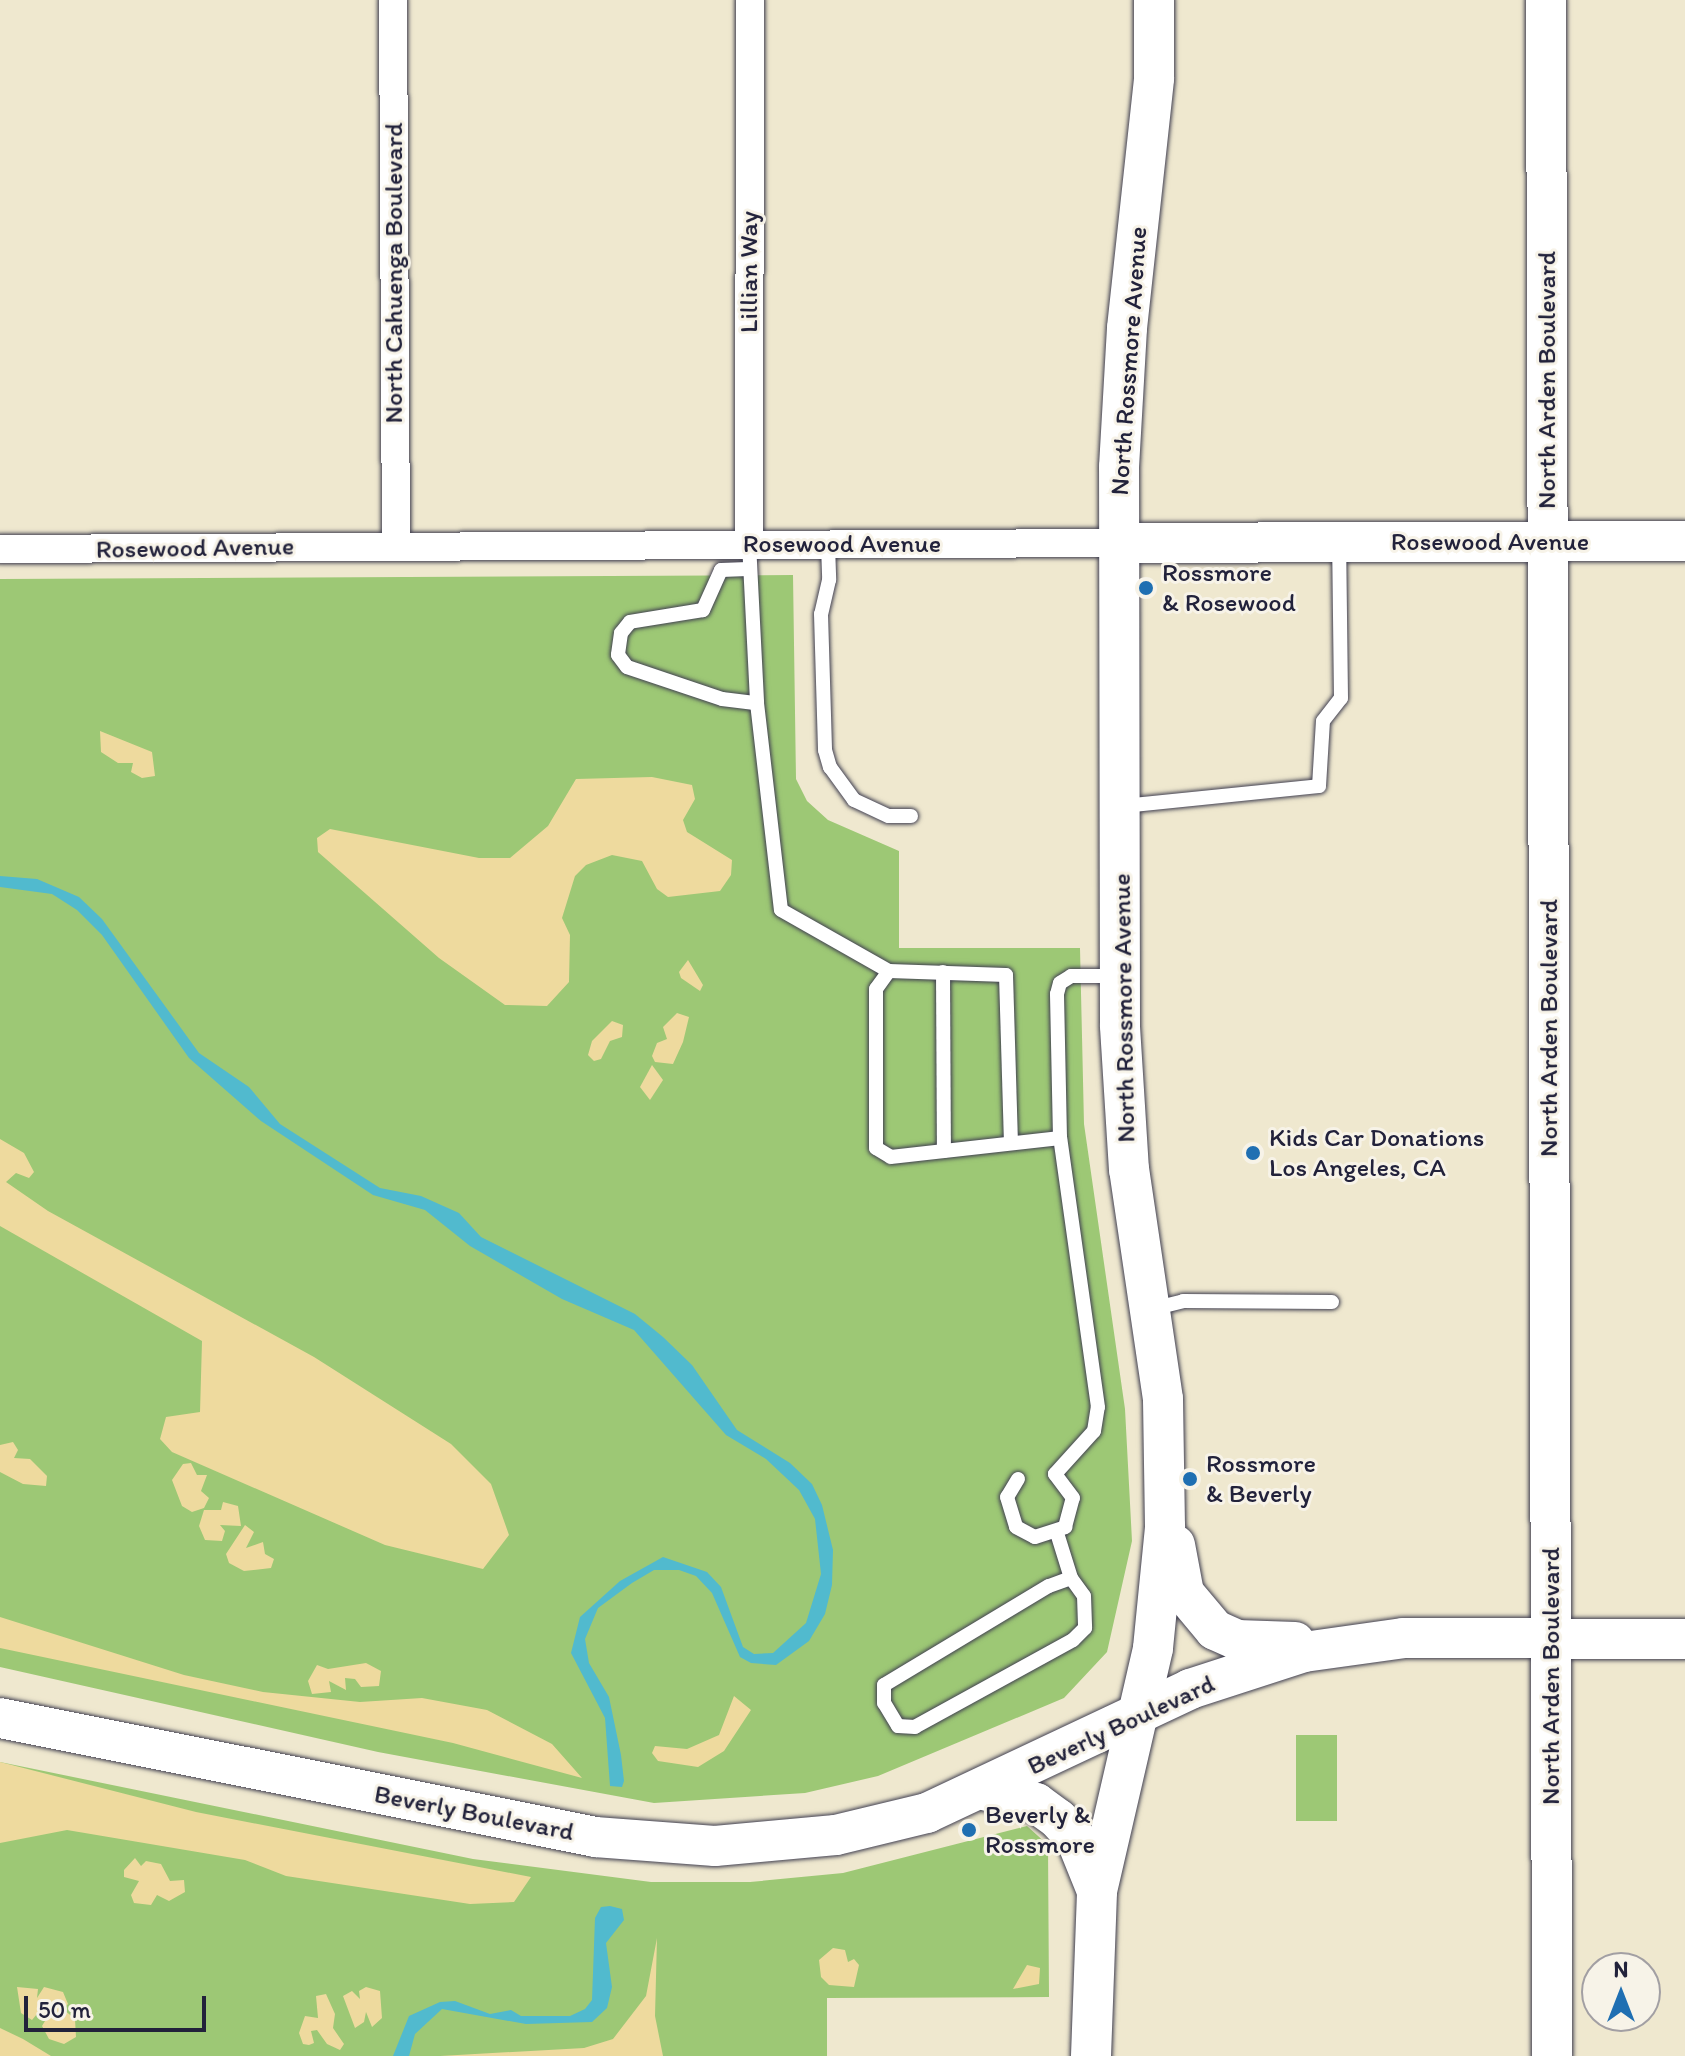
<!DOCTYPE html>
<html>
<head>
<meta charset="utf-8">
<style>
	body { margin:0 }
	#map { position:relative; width:1685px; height:2056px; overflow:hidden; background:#efe8cf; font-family:Itim,sans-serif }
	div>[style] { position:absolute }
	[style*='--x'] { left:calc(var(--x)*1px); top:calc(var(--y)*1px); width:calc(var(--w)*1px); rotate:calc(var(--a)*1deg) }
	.green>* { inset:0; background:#9dc875; transform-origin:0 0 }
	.sand>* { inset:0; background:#eeda9e }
	.water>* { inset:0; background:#51bace }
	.roads { filter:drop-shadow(0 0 2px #414051) drop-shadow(0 0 2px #414051) }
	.lane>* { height:14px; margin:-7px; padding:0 7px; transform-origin:7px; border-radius:7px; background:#fff }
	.street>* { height:28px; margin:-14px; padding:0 14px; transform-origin:14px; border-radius:14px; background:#fff }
	.secondary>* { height:40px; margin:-20px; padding:0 20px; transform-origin:20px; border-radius:20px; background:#fff }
	.dots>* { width:22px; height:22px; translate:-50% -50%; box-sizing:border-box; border:4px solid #f7f3e8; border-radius:50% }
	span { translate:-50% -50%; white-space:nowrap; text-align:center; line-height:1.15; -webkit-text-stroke:6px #f7f3e8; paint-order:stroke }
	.street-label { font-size:26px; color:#22223b }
	.poi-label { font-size:26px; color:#22223b }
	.left { translate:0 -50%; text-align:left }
	.north { position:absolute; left:1581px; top:1952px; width:80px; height:80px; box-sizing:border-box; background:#f7f3e8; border:2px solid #a29fa3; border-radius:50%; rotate:0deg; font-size:22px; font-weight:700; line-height:32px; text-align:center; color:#22223b }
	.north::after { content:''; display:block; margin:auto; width:28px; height:36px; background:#1f6fb2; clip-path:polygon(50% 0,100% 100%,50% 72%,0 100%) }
	.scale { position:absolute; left:24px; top:1996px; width:182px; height:36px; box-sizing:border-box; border:4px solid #22223b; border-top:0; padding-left:10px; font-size:24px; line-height:28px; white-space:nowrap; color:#22223b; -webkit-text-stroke:6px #f7f3e8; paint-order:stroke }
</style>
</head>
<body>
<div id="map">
	<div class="green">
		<i style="clip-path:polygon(793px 575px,796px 779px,807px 801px,828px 820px,899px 851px,899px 948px,1080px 948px,1084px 1124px,1125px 1409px,1132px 1541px,1107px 1652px,1064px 1698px,878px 1776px,805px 1793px,654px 1803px,378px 1752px,0 1667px,0 579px)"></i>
		<i style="left:1296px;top:1735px;width:41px;height:86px"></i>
		<i style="clip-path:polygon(0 1762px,473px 1859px,651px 1882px,750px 1882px,843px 1873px,1027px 1826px,1048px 1845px,1049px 1997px,827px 1998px,827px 2056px,0 2056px)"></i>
	</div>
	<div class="sand">
		<i style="clip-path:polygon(100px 731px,152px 752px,155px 776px,142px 778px,131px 772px,133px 763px,118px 763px,101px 752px)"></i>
		<i style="clip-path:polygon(652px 777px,692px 785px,695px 799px,683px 820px,687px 832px,732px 860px,731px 875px,720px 891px,668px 897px,657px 889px,642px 861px,612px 855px,586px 865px,575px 876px,562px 918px,570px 935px,569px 982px,547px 1006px,505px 1005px,439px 958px,318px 852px,317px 838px,330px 829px,479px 858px,510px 858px,548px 826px,576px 779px)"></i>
		<i style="clip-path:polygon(688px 960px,703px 985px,700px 991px,681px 978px,679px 972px)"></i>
		<i style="clip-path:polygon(677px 1013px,689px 1017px,683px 1042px,673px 1064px,655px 1062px,652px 1056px,657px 1043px,667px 1039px,663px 1027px)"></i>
		<i style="clip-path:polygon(612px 1021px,623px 1025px,622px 1037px,610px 1041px,601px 1059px,594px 1061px,588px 1055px,592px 1041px)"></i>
		<i style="clip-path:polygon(652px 1065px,663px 1080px,650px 1100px,640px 1087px)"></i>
		<i style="clip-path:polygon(0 1139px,24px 1153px,34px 1172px,29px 1178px,16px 1173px,6px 1182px,48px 1211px,314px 1357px,451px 1444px,491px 1484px,509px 1535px,483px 1569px,385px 1545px,172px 1452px,160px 1439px,166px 1417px,200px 1412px,202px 1341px,0 1226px)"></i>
		<i style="clip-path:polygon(13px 1442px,18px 1450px,14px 1458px,30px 1459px,47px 1476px,46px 1486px,23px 1484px,0 1472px,0 1445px)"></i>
		<i style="clip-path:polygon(191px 1463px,197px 1475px,207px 1475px,201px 1491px,209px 1498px,204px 1508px,192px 1512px,182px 1506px,172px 1480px,183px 1464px)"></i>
		<i style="clip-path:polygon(223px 1502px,238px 1506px,241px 1526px,220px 1525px,225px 1531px,222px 1541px,205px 1540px,199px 1526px,204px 1510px,221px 1510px)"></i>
		<i style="clip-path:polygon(245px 1525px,254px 1532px,246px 1548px,263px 1542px,265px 1554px,274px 1559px,271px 1568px,244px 1571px,229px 1563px,226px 1554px)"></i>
		<i style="clip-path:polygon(0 1617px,184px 1675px,263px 1692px,360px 1702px,422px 1698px,487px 1710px,552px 1744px,582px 1778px,453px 1743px,0 1648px)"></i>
		<i style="clip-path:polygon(366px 1663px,381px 1671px,379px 1686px,361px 1687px,355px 1679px,345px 1678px,346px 1690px,329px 1681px,331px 1692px,312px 1694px,308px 1681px,317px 1665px,328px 1669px)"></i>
		<i style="clip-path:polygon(734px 1696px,751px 1710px,724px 1751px,698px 1767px,658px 1761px,652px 1753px,655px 1746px,687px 1749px,719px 1735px)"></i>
		<i style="clip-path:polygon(0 1762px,196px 1812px,531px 1877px,514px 1902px,470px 1904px,286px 1876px,245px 1860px,67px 1830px,0 1843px)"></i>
		<i style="clip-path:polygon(135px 1858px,141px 1866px,146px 1861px,161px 1864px,170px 1881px,184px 1880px,185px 1892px,169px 1901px,157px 1895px,151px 1905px,134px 1903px,131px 1895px,139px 1881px,124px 1877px,124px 1870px)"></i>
		<i style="clip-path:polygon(657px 1938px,655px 2016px,663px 2056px,440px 2056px,584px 2048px,613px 2039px,646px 1996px)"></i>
		<i style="clip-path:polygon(833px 1948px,845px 1950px,848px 1962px,854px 1959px,859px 1965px,854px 1987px,829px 1985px,821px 1977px,819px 1960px)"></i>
		<i style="clip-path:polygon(1027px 1965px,1040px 1968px,1039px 1984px,1013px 1989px)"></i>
		<i style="clip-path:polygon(17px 1987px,38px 1989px,37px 1998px,44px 1987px,63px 1992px,68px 2004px,63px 2009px,75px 2019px,76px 2037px,64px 2044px,49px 2039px,42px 2026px,48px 2016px,37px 2014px,32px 2020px,21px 2013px)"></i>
		<i style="clip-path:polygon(366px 1987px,380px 1991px,382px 2018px,372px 2027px,366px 2012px,364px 2022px,355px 2028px,343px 1996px,352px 1991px,360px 1999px,359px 1991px)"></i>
		<i style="clip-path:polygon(326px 1994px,335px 2014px,333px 2028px,344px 2044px,340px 2050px,327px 2044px,317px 2030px,311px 2031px,314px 2043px,309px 2045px,303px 2044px,299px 2033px,305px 2016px,318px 2018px,316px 1996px)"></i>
		<i style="clip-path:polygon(0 2028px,23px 2039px,51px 2056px,0 2056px)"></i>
	</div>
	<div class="water">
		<i style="clip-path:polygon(0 876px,37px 879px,79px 897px,102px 919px,199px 1053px,249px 1087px,280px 1124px,380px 1188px,421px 1196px,459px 1213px,481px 1237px,635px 1314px,663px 1337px,692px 1365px,737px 1430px,790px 1463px,812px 1484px,822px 1505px,833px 1550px,832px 1585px,825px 1614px,809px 1641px,776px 1665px,751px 1663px,740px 1657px,712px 1593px,696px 1576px,679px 1570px,654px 1570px,632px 1583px,598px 1608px,585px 1639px,589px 1663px,609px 1697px,621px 1755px,624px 1781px,622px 1787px,610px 1786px,605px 1718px,571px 1653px,580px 1617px,620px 1581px,663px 1557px,707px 1572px,721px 1587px,743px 1647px,754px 1654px,773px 1653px,806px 1623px,821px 1574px,815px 1519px,799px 1490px,766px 1459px,726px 1435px,634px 1330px,562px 1299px,470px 1246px,425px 1210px,373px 1195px,261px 1121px,189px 1058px,102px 935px,77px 910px,52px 894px,0 887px)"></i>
		<i style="clip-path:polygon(610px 1906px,622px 1909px,624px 1920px,606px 1943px,612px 1987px,607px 2008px,592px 2022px,526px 2024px,442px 2009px,415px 2034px,409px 2056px,393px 2056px,409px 2016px,440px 2002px,455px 2001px,490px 2014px,511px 2010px,521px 2016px,570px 2016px,585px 2009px,592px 2000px,595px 1918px,601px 1907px)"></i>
	</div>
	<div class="roads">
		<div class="lane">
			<i style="--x:749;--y:543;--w:160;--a:87.1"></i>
			<i style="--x:757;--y:703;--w:208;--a:83.4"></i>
			<i style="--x:781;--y:910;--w:124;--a:29.5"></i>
			<i style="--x:889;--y:971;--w:117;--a:2"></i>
			<i style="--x:1006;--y:975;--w:167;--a:88.3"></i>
			<i style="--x:828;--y:545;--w:35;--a:88"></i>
			<i style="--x:829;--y:580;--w:35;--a:103"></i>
			<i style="--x:821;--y:614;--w:136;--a:88.3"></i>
			<i style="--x:825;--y:750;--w:18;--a:74"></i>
			<i style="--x:830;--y:767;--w:41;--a:54"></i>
			<i style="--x:854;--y:800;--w:38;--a:25"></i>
			<i style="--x:889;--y:816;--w:22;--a:0"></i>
			<i style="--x:748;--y:569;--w:27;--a:178"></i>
			<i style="--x:721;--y:570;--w:44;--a:114.2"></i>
			<i style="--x:703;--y:610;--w:74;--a:170.7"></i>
			<i style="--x:630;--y:622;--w:14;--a:129"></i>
			<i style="--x:621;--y:633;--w:22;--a:98"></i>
			<i style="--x:618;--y:655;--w:15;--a:53"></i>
			<i style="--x:627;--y:667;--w:100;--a:18.6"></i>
			<i style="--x:722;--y:699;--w:35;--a:7"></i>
			<i style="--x:1123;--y:806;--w:197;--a:-5.8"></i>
			<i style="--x:1319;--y:786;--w:65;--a:-86.5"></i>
			<i style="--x:1323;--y:721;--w:29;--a:-52"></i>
			<i style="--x:1341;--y:698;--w:155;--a:-90.7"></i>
			<i style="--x:889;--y:971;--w:22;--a:126"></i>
			<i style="--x:876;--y:989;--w:159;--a:90"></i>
			<i style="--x:876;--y:1148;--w:17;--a:31"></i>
			<i style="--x:891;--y:1157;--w:170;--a:-6.4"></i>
			<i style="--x:943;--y:972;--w:179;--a:89.7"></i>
			<i style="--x:1152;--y:1309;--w:32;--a:-14"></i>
			<i style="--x:1183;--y:1301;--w:149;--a:0.4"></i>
			<i style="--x:1018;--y:1479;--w:21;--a:121"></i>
			<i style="--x:1007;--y:1497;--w:31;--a:73"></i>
			<i style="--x:1016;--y:1527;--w:21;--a:28"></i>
			<i style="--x:1035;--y:1537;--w:32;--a:-18"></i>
			<i style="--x:1065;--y:1527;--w:30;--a:-75"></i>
			<i style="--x:1073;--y:1498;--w:30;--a:-127"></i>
			<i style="--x:1055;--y:1474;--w:58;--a:-47.8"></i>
			<i style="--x:1094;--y:1431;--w:24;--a:-81"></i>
			<i style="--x:1098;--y:1407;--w:272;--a:-98"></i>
			<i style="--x:1060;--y:1138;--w:144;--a:-91.2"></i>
			<i style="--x:1057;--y:994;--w:11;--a:-75"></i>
			<i style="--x:1060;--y:983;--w:13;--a:-32"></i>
			<i style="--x:1071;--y:976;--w:45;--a:0"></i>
			<i style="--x:1057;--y:1533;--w:47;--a:72.7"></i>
			<i style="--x:1071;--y:1578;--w:22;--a:54"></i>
			<i style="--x:1084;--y:1596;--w:32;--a:88"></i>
			<i style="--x:1085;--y:1628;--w:17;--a:135"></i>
			<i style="--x:1073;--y:1640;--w:180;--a:151.2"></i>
			<i style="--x:915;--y:1727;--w:17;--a:-177"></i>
			<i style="--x:898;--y:1726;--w:27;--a:-121"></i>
			<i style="--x:884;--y:1703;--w:18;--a:-90"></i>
			<i style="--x:884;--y:1685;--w:192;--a:-31"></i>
			<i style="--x:1049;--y:1586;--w:23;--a:-20"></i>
		</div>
		<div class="street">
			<i style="--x:393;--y:0;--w:546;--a:89.69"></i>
			<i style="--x:749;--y:543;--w:543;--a:-89.89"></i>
			<i style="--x:0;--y:549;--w:1117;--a:-0.31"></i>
		</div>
		<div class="secondary">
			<i style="--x:1546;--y:0;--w:2056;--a:89.83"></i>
			<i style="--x:1117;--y:543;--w:568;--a:-0.2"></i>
			<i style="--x:1175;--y:1545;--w:49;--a:79.4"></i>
			<i style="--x:1184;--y:1593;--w:48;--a:50"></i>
			<i style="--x:1215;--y:1630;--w:24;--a:24"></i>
			<i style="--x:1237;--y:1640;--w:58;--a:2"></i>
			<i style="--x:0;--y:1718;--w:607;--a:11.31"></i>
			<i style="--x:595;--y:1837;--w:120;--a:4.3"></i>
			<i style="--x:715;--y:1846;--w:121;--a:-5.2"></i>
			<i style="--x:836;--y:1835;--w:94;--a:-13.6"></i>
			<i style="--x:927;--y:1813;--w:291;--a:-25.2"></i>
			<i style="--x:1190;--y:1689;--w:120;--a:-18"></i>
			<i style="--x:1304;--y:1652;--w:100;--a:-8"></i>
			<i style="--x:1403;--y:1638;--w:282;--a:0.2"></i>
			<i style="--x:984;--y:1790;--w:54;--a:14"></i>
			<i style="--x:1036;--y:1803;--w:27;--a:36"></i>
			<i style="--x:1058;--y:1819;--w:27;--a:48"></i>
			<i style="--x:1076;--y:1839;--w:56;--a:68"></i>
			<i style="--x:1091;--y:2056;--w:165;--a:-87.9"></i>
			<i style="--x:1097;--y:1891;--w:249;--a:-77"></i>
			<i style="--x:1153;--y:1648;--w:122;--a:-84.3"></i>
			<i style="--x:1165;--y:1527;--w:128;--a:-90.9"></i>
			<i style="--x:1163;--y:1399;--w:232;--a:-98.4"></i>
			<i style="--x:1129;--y:1170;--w:145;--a:-93.6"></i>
			<i style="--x:1120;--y:1025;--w:558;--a:-90.1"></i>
			<i style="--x:1119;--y:467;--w:139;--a:-86.7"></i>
			<i style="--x:1127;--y:328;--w:251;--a:-83.8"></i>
			<i style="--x:1154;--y:78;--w:78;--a:-90"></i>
		</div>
	</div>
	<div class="dots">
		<i style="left:1146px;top:588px;background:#1f6fb2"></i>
		<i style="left:1253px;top:1153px;background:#1f6fb2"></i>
		<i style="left:1190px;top:1479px;background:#1f6fb2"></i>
		<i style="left:969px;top:1830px;background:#1f6fb2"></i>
	</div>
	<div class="street-label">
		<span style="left:749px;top:272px;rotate:-90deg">Lillian Way</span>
		<span style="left:394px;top:273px;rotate:-90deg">North Cahuenga Boulevard</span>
		<span style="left:1129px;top:361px;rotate:-86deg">North Rossmore Avenue</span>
		<span style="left:1547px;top:380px;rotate:-90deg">North Arden Boulevard</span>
		<span style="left:1490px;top:542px">Rosewood Avenue</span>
		<span style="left:842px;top:544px">Rosewood Avenue</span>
		<span style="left:195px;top:548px;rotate:-1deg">Rosewood Avenue</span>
		<span style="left:1124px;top:1008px;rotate:-91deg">North Rossmore Avenue</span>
		<span style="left:1549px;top:1028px;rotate:-90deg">North Arden Boulevard</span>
		<span style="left:1551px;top:1676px;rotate:-90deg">North Arden Boulevard</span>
		<span style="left:1121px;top:1725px;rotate:-25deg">Beverly Boulevard</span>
		<span style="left:474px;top:1813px;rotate:11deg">Beverly Boulevard</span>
	</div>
	<div class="poi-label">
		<span class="left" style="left:1162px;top:588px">Rossmore<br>&amp; Rosewood</span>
		<span class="left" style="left:1269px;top:1153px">Kids Car Donations<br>Los Angeles, CA</span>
		<span class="left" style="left:1206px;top:1479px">Rossmore<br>&amp; Beverly</span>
		<span class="left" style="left:985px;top:1830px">Beverly &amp;<br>Rossmore</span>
	</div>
	<div class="north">N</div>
	<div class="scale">50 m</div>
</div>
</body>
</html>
